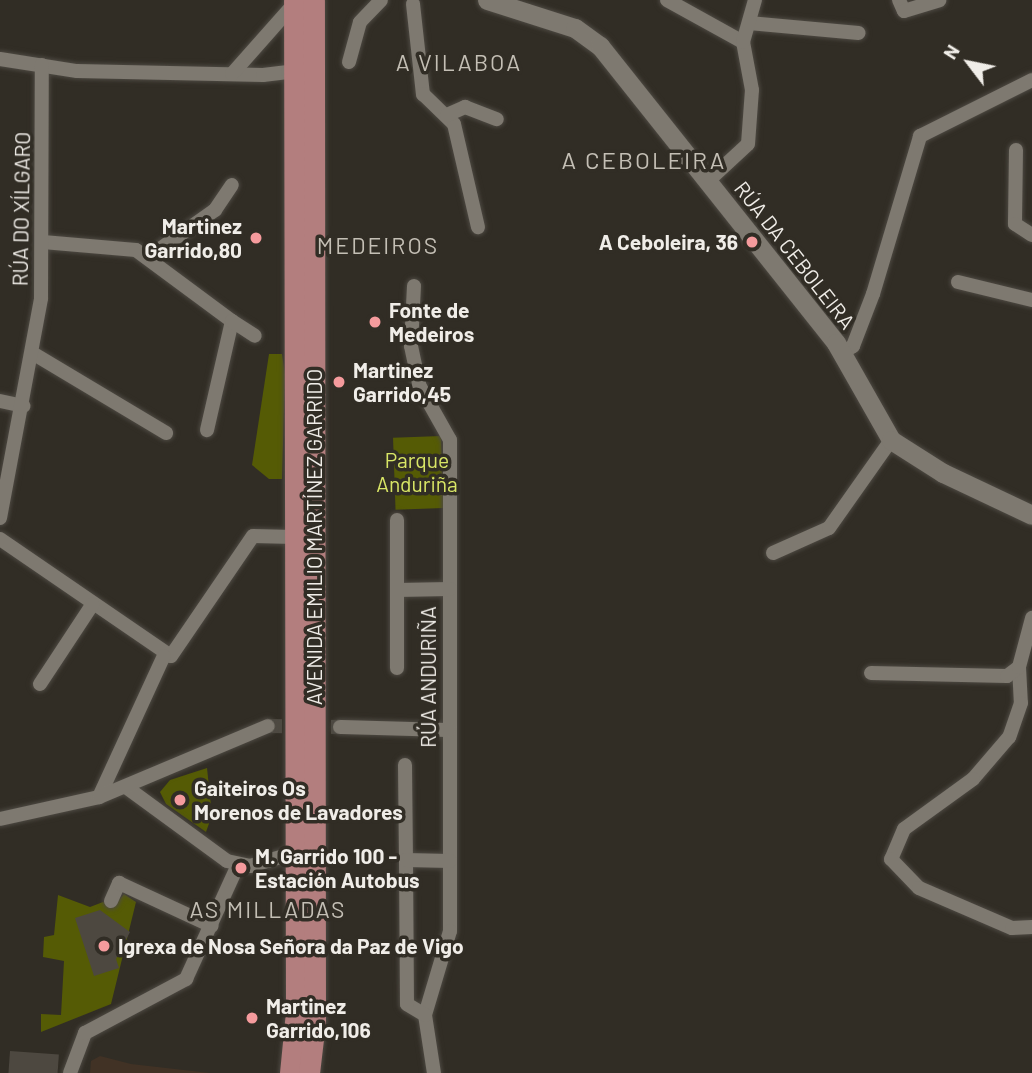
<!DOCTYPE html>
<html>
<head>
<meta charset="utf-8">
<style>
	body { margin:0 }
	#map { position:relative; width:1032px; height:1073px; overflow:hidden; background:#312d25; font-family:Barlow,sans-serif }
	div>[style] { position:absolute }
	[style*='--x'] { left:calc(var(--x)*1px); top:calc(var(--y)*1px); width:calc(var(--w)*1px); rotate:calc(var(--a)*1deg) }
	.education>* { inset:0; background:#413225 }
	.green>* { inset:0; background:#555b05; transform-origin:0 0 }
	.building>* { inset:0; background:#4d4840; transform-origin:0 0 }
	.minor-tunnel>* { height:14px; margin-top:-7px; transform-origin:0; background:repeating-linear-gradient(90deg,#4e4a42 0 14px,transparent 0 21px) }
	.roads { filter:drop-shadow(0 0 2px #4d4942) drop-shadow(0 0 2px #4d4942) }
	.minor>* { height:14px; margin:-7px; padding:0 7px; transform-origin:7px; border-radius:7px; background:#7e7970 }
	.tertiary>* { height:19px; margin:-9.5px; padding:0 9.5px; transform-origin:9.5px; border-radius:9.5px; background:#7e7970 }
	.primary>* { height:21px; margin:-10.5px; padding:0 10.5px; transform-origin:10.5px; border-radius:10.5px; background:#b37e7e }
	.dots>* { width:19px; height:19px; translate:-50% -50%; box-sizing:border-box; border:4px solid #312d25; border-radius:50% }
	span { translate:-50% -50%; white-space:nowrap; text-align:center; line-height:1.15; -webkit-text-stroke:7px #312d25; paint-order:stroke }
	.street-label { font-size:21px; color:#f0ede8 }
	.poi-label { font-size:21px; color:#f0ede8; font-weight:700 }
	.right { translate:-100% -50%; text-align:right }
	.left { translate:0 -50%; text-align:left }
	.park-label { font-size:21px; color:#d9e666 }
	.neighbourhood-label { font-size:23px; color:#c4bfb5; letter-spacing:2px }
	.quarter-label { font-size:24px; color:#c4bfb5; letter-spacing:2px }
	.north { position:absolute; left:934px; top:28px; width:70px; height:70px; -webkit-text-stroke:5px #312d25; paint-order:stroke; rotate:302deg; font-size:19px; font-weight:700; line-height:28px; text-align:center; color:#f0ede8 }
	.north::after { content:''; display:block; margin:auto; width:24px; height:32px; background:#f0ede8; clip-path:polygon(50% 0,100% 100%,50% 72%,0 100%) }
</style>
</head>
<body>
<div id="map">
	<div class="education">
		<i style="clip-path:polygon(100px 1056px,131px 1064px,210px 1073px,90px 1073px,91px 1061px)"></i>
	</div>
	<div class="green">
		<i style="clip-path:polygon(269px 354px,282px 354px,285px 374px,282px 479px,269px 479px,252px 465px)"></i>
		<i style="left:441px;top:436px;width:72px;height:48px;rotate:88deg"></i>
		<i style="clip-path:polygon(207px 768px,212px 815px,206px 832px,166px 804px,160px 792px,170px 780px)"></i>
		<i style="clip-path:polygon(124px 894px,136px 902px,111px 1004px,41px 1032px,41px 1014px,61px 1015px,64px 961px,43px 957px,44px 937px,54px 935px,58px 895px,90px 907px,103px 902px,114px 906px)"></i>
	</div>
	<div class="building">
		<i style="clip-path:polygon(100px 910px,130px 932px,116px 959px,119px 968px,94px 976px,75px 918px)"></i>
		<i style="left:10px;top:1051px;width:49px;height:22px;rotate:4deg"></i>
	</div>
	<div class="minor-tunnel">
		<i style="--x:268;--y:726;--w:72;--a:0.8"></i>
	</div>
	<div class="roads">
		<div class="minor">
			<i style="--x:667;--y:0;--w:87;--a:28.9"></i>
			<i style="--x:899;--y:0;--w:12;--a:66"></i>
			<i style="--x:904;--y:11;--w:37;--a:-17"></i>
			<i style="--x:413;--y:4;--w:91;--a:83.7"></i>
			<i style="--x:423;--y:94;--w:43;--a:44.1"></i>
			<i style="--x:454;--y:124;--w:106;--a:76.9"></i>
			<i style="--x:749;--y:23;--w:110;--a:5.2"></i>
			<i style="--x:0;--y:59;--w:78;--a:8.9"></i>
			<i style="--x:77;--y:71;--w:186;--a:1.2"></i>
			<i style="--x:263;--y:75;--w:25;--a:-7"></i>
			<i style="--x:288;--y:72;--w:13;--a:-39"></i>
			<i style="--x:349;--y:62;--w:41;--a:-74.6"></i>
			<i style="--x:360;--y:22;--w:30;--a:-46"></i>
			<i style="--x:232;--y:74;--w:92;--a:-48.5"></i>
			<i style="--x:447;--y:115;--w:20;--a:-24"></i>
			<i style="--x:465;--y:107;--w:34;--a:21"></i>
			<i style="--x:1016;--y:150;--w:74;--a:90.8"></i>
			<i style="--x:1015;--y:224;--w:20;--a:33"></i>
			<i style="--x:708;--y:181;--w:54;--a:-42.8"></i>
			<i style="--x:748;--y:144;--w:54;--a:-85.8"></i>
			<i style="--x:752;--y:90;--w:49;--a:-100.6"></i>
			<i style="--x:743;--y:42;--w:44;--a:-74.1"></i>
			<i style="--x:43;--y:242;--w:93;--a:4.9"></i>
			<i style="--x:136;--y:250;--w:119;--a:36.5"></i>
			<i style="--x:232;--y:321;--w:112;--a:102.9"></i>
			<i style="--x:150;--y:256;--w:80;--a:-35.3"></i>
			<i style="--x:215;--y:210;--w:30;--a:-56"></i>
			<i style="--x:958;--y:282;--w:76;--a:13.7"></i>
			<i style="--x:414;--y:286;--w:60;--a:92.9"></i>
			<i style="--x:411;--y:346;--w:40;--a:78"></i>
			<i style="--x:419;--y:385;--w:63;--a:60.6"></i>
			<i style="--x:450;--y:440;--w:491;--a:90"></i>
			<i style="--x:450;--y:931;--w:88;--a:106.6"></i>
			<i style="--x:425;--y:1015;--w:59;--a:81.2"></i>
			<i style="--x:232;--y:321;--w:27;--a:33"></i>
			<i style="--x:842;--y:353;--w:13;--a:-32"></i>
			<i style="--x:853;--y:346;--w:56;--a:-69"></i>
			<i style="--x:873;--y:294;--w:165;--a:-73.4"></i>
			<i style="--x:920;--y:136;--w:125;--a:-26.6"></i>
			<i style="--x:34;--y:354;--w:154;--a:30.9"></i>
			<i style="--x:0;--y:401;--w:24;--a:12"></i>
			<i style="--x:0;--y:518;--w:224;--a:-79.4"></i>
			<i style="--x:41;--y:298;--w:233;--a:-89.8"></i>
			<i style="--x:0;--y:539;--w:207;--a:34.4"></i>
			<i style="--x:171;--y:656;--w:145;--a:-55.7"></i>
			<i style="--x:253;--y:536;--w:41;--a:1.4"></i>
			<i style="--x:773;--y:553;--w:61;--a:-24.1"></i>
			<i style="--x:829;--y:528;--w:108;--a:-54.8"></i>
			<i style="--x:397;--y:590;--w:53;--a:-1.1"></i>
			<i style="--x:1019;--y:667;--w:36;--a:87"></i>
			<i style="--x:1021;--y:703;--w:36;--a:109"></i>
			<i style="--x:1009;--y:737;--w:55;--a:130.6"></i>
			<i style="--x:973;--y:779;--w:85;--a:144.1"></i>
			<i style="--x:904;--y:829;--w:33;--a:113"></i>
			<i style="--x:891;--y:859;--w:40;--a:46"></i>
			<i style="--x:919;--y:888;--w:101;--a:23.3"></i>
			<i style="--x:1012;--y:928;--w:20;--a:-3"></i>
			<i style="--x:397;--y:668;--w:148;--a:-90"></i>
			<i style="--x:871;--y:673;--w:136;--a:1.3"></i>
			<i style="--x:1007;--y:676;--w:15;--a:-37"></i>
			<i style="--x:1019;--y:667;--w:51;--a:-75.1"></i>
			<i style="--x:40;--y:684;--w:95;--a:-56.6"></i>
			<i style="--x:340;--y:727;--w:109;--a:1.6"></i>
			<i style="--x:405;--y:765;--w:95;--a:89.4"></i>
			<i style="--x:126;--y:787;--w:125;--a:36.2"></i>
			<i style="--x:227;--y:861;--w:24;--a:12"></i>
			<i style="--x:250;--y:866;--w:53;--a:-16.4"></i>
			<i style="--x:99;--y:797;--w:155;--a:-65.3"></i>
			<i style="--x:0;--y:819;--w:101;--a:-12.5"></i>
			<i style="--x:99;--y:797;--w:183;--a:-22.8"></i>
			<i style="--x:111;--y:901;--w:20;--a:-66"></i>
			<i style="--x:119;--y:883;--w:102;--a:24.8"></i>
			<i style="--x:425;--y:1015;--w:21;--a:-149"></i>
			<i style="--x:407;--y:1004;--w:144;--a:-90.4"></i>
			<i style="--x:406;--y:860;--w:44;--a:1.3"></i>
			<i style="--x:70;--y:1073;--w:43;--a:-69.4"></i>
			<i style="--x:85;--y:1033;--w:115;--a:-28.1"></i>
			<i style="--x:186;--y:979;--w:125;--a:-65.5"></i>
		</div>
		<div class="tertiary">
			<i style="--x:487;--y:0;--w:92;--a:17.7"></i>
			<i style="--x:575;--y:28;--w:31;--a:36"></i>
			<i style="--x:600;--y:46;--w:379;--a:51.5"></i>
			<i style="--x:836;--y:343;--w:112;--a:60.4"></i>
			<i style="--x:891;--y:440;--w:62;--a:32.4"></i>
			<i style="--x:943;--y:473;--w:98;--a:25.3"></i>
		</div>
		<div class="primary">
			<i style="--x:290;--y:1073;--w:61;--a:-84.4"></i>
			<i style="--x:296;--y:1012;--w:1012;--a:-90.11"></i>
			<i style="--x:309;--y:1073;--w:51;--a:-83.3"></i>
			<i style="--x:315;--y:1022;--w:1022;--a:-90.06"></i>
		</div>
	</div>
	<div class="dots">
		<i style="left:256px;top:238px;background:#f59b9d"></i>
		<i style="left:752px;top:242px;background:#f59b9d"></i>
		<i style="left:375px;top:322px;background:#f59b9d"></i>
		<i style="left:339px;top:382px;background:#f59b9d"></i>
		<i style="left:180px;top:800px;background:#f59b9d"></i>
		<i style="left:241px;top:868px;background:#f59b9d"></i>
		<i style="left:104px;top:946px;background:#f59b9d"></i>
		<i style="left:252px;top:1018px;background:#f59b9d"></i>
	</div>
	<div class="street-label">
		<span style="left:21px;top:209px;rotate:-89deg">RÚA DO XÍLGARO</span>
		<span style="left:795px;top:255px;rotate:52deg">RÚA DA CEBOLEIRA</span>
		<span style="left:314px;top:537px;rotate:-90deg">AVENIDA EMILIO MARTÍNEZ GARRIDO</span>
		<span style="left:428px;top:677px;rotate:-90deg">RÚA ANDURIÑA</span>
	</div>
	<div class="poi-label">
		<span class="right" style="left:242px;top:238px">Martinez<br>Garrido,80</span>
		<span class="right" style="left:738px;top:242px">A Ceboleira, 36</span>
		<span class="left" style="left:389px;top:322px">Fonte de<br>Medeiros</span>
		<span class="left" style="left:353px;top:382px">Martinez<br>Garrido,45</span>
		<span class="left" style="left:194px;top:800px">Gaiteiros Os<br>Morenos de Lavadores</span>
		<span class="left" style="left:255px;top:868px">M. Garrido 100 -<br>Estación Autobus</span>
		<span class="left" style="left:118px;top:946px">Igrexa de Nosa Señora da Paz de Vigo</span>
		<span class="left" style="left:266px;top:1018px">Martinez<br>Garrido,106</span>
	</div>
	<div class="park-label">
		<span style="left:417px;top:472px">Parque<br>Anduriña</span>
	</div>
	<div class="neighbourhood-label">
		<span style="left:459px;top:62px">A VILABOA</span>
		<span style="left:378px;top:245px">MEDEIROS</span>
		<span style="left:268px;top:909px">AS MILLADAS</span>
	</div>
	<div class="quarter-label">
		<span style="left:644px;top:160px">A CEBOLEIRA</span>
	</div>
	<div class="north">N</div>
</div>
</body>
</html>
